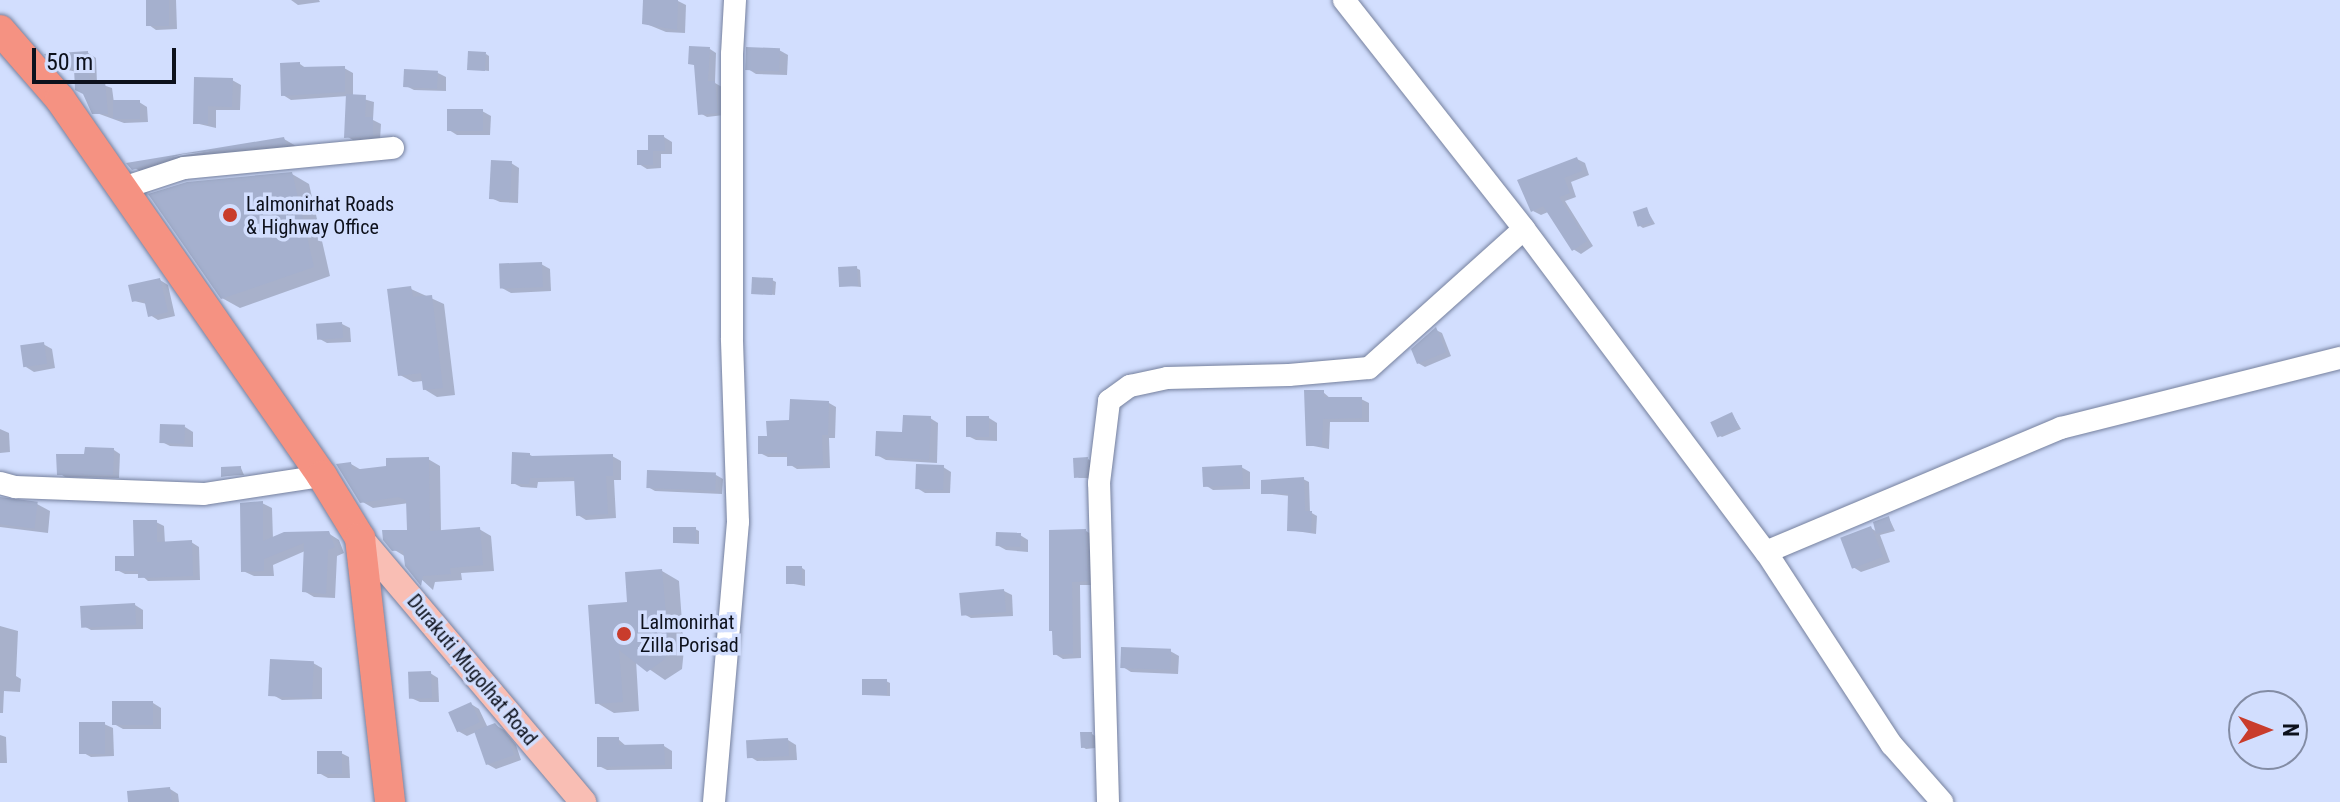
<!DOCTYPE html>
<html>
<head>
<meta charset="utf-8">
<style>
	body { margin:0 }
	#map { position:relative; width:2340px; height:802px; overflow:hidden; background:#d2defe; font-family:"Roboto Condensed",sans-serif }
	div>[style] { position:absolute }
	[style*='--x'] { left:calc(var(--x)*1px); top:calc(var(--y)*1px); width:calc(var(--w)*1px); rotate:calc(var(--a)*1deg) }
	.shadow>* { inset:0; background:#0003 }
	.building>* { inset:0; background:#a5b0ce; transform-origin:0 0 }
	.roads { filter:drop-shadow(0 0 2px #75809d) drop-shadow(0 0 2px #75809d) }
	.minor>* { height:22px; margin:-11px; padding:0 11px; transform-origin:11px; border-radius:11px; background:#fff }
	.major>* { height:26px; margin:-13px; padding:0 13px; transform-origin:13px; border-radius:13px; background:#f9beb4 }
	.highway>* { height:30px; margin:-15px; padding:0 15px; transform-origin:15px; border-radius:15px; background:#f59282 }
	.dots>* { width:22px; height:22px; translate:-50% -50%; box-sizing:border-box; border:4px solid #d2defe; border-radius:50% }
	span { translate:-50% -50%; white-space:nowrap; text-align:center; line-height:1.15; -webkit-text-stroke:7px #d2defe; paint-order:stroke }
	.poi-label { font-size:20px; color:#0d111c }
	.left { translate:0 -50%; text-align:left }
	.street-label { font-size:20px; color:#0d111c }
	.north { position:absolute; left:2228px; top:690px; width:80px; height:80px; box-sizing:border-box; background:#d2defe; border:2px solid #838ca4; border-radius:50%; rotate:90deg; font-size:22px; font-weight:700; line-height:32px; text-align:center; color:#0d111c }
	.north::after { content:''; display:block; margin:auto; width:28px; height:36px; background:#c93c2c; clip-path:polygon(50% 0,100% 100%,50% 72%,0 100%) }
	.scale { position:absolute; left:32px; top:48px; width:144px; height:36px; box-sizing:border-box; border:4px solid #0d111c; border-top:0; padding-left:10px; font-size:24px; line-height:28px; white-space:nowrap; color:#0d111c; -webkit-text-stroke:6px #d2defe; paint-order:stroke }
</style>
</head>
<body>
<div id="map">
	<div class="shadow">
		<i style="clip-path:polygon(148px 0,176px 0,177px 29px,156px 30px,149px 25px)"></i>
		<i style="clip-path:polygon(291px 0,319px 0,320px 2px,298px 5px)"></i>
		<i style="clip-path:polygon(645px 0,678px 1px,686px 5px,685px 33px,666px 32px,644px 23px)"></i>
		<i style="clip-path:polygon(710px 49px,716px 53px,715px 83px,722px 87px,724px 115px,707px 117px,700px 113px,696px 66px,691px 63px)"></i>
		<i style="clip-path:polygon(779px 50px,788px 55px,787px 75px,756px 74px,748px 69px)"></i>
		<i style="clip-path:polygon(88px 53px,96px 58px,97px 83px,112px 88px,114px 103px,139px 102px,147px 107px,148px 122px,124px 123px,94px 112px,77px 72px,59px 68px)"></i>
		<i style="clip-path:polygon(486px 54px,489px 56px,489px 71px,470px 69px)"></i>
		<i style="clip-path:polygon(300px 64px,307px 69px,344px 68px,353px 73px,353px 96px,374px 102px,373px 120px,381px 124px,380px 140px,356px 142px,348px 137px,348px 96px,291px 100px,283px 95px)"></i>
		<i style="clip-path:polygon(438px 73px,446px 77px,446px 91px,414px 90px,406px 86px)"></i>
		<i style="clip-path:polygon(196px 79px,232px 80px,241px 85px,240px 110px,216px 110px,216px 128px,195px 123px)"></i>
		<i style="clip-path:polygon(482px 111px,491px 116px,490px 135px,457px 135px,449px 130px)"></i>
		<i style="clip-path:polygon(664px 137px,672px 142px,672px 154px,661px 154px,661px 168px,647px 169px,639px 164px)"></i>
		<i style="clip-path:polygon(284px 139px,301px 149px,150px 179px,130px 164px)"></i>
		<i style="clip-path:polygon(1577px 159px,1585px 163px,1589px 175px,1571px 182px,1576px 197px,1565px 201px,1593px 246px,1581px 254px,1573px 249px,1548px 212px,1541px 215px,1533px 211px)"></i>
		<i style="clip-path:polygon(511px 163px,519px 168px,518px 203px,500px 202px,491px 198px)"></i>
		<i style="clip-path:polygon(292px 174px,309px 184px,330px 276px,240px 308px,222px 298px)"></i>
		<i style="clip-path:polygon(1647px 210px,1655px 224px,1643px 228px,1640px 226px)"></i>
		<i style="clip-path:polygon(541px 264px,550px 269px,551px 291px,511px 293px,502px 288px)"></i>
		<i style="clip-path:polygon(856px 268px,860px 270px,861px 287px,841px 285px)"></i>
		<i style="clip-path:polygon(160px 280px,168px 285px,175px 316px,158px 320px,150px 315px,147px 304px,134px 301px)"></i>
		<i style="clip-path:polygon(772px 280px,776px 282px,775px 295px,753px 293px)"></i>
		<i style="clip-path:polygon(411px 289px,444px 304px,455px 395px,437px 397px,424px 389px,423px 381px,413px 382px,400px 375px)"></i>
		<i style="clip-path:polygon(342px 324px,350px 328px,351px 342px,327px 343px,318px 338px)"></i>
		<i style="clip-path:polygon(1436px 330px,1442px 333px,1451px 356px,1425px 367px,1418px 363px)"></i>
		<i style="clip-path:polygon(43px 344px,52px 349px,55px 368px,34px 372px,26px 367px)"></i>
		<i style="clip-path:polygon(1323px 392px,1331px 399px,1361px 399px,1369px 403px,1369px 422px,1330px 422px,1329px 449px,1308px 445px)"></i>
		<i style="clip-path:polygon(829px 403px,836px 407px,835px 438px,829px 438px,830px 468px,797px 469px,789px 464px,789px 457px,768px 457px,760px 453px,791px 422px)"></i>
		<i style="clip-path:polygon(1732px 414px,1741px 429px,1722px 437px,1718px 435px)"></i>
		<i style="clip-path:polygon(930px 418px,938px 423px,937px 463px,886px 460px,877px 455px)"></i>
		<i style="clip-path:polygon(989px 418px,997px 423px,997px 441px,976px 440px,968px 436px)"></i>
		<i style="clip-path:polygon(185px 427px,193px 432px,193px 447px,170px 446px,162px 442px)"></i>
		<i style="clip-path:polygon(0 429px,9px 433px,10px 452px,0 453px)"></i>
		<i style="clip-path:polygon(114px 450px,120px 454px,119px 478px,65px 477px,59px 473px,86px 456px)"></i>
		<i style="clip-path:polygon(530px 455px,536px 458px,612px 456px,621px 461px,621px 480px,614px 480px,616px 518px,586px 520px,578px 515px,576px 481px,538px 482px,537px 488px,521px 487px,513px 483px)"></i>
		<i style="clip-path:polygon(428px 459px,440px 466px,441px 532px,479px 529px,491px 536px,494px 571px,461px 573px,462px 580px,435px 582px,433px 590px,406px 565px,406px 557px,393px 549px,409px 532px,409px 503px,373px 508px,361px 501px,339px 466px,351px 464px,363px 471px)"></i>
		<i style="clip-path:polygon(1088px 459px,1091px 461px,1089px 478px,1079px 478px,1076px 476px)"></i>
		<i style="clip-path:polygon(943px 467px,951px 472px,950px 493px,925px 493px,917px 488px)"></i>
		<i style="clip-path:polygon(1241px 467px,1250px 472px,1250px 489px,1213px 490px,1205px 485px)"></i>
		<i style="clip-path:polygon(241px 468px,244px 475px,223px 476px)"></i>
		<i style="clip-path:polygon(716px 475px,723px 479px,722px 494px,655px 491px,648px 487px)"></i>
		<i style="clip-path:polygon(1303px 479px,1309px 482px,1310px 512px,1317px 516px,1316px 534px,1289px 530px,1290px 496px,1263px 493px)"></i>
		<i style="clip-path:polygon(0 499px,37px 504px,50px 511px,48px 533px,0 527px)"></i>
		<i style="clip-path:polygon(262px 503px,272px 508px,273px 539px,328px 533px,339px 540px,344px 553px,337px 556px,335px 598px,314px 597px,304px 591px,305px 551px,273px 565px,274px 576px,254px 576px,243px 571px)"></i>
		<i style="clip-path:polygon(1889px 518px,1895px 531px,1880px 535px,1890px 562px,1861px 572px,1853px 567px,1871px 528px,1877px 532px)"></i>
		<i style="clip-path:polygon(156px 522px,164px 526px,165px 543px,191px 542px,199px 547px,200px 580px,148px 581px,140px 574px,125px 574px,117px 570px,136px 558px)"></i>
		<i style="clip-path:polygon(695px 529px,699px 531px,699px 544px,676px 543px)"></i>
		<i style="clip-path:polygon(1086px 531px,1094px 536px,1096px 585px,1080px 585px,1081px 658px,1063px 659px,1055px 654px,1054px 632px)"></i>
		<i style="clip-path:polygon(1020px 535px,1028px 540px,1028px 552px,1006px 550px,997px 545px)"></i>
		<i style="clip-path:polygon(802px 568px,805px 570px,805px 586px,788px 583px)"></i>
		<i style="clip-path:polygon(662px 571px,679px 581px,684px 649px,682px 669px,665px 680px,636px 660px,639px 711px,614px 713px,597px 703px,630px 604px)"></i>
		<i style="clip-path:polygon(1004px 591px,1012px 595px,1013px 616px,971px 618px,962px 613px)"></i>
		<i style="clip-path:polygon(135px 605px,143px 610px,143px 629px,91px 630px,82px 625px)"></i>
		<i style="clip-path:polygon(0 626px,18px 631px,16px 676px,21px 679px,20px 692px,4px 691px,3px 713px,0 713px)"></i>
		<i style="clip-path:polygon(1170px 651px,1179px 656px,1178px 674px,1131px 672px,1123px 667px)"></i>
		<i style="clip-path:polygon(313px 663px,322px 668px,322px 699px,282px 700px,273px 695px)"></i>
		<i style="clip-path:polygon(430px 673px,438px 678px,439px 702px,420px 702px,411px 698px)"></i>
		<i style="clip-path:polygon(886px 681px,890px 683px,890px 696px,865px 695px)"></i>
		<i style="clip-path:polygon(153px 703px,161px 708px,161px 729px,123px 729px,114px 724px)"></i>
		<i style="clip-path:polygon(471px 704px,479px 709px,488px 728px,495px 725px,504px 730px,516px 745px,521px 760px,496px 769px,487px 764px,476px 732px,467px 736px,458px 731px)"></i>
		<i style="clip-path:polygon(104px 724px,113px 728px,114px 756px,91px 757px,82px 752px)"></i>
		<i style="clip-path:polygon(1092px 734px,1095px 736px,1095px 748px,1086px 749px,1083px 747px)"></i>
		<i style="clip-path:polygon(0 735px,6px 737px,7px 763px,0 763px)"></i>
		<i style="clip-path:polygon(618px 739px,626px 746px,664px 746px,672px 751px,672px 769px,607px 770px,599px 766px)"></i>
		<i style="clip-path:polygon(788px 740px,796px 745px,797px 760px,757px 761px,749px 756px)"></i>
		<i style="clip-path:polygon(341px 753px,349px 757px,350px 778px,328px 778px,319px 773px)"></i>
		<i style="clip-path:polygon(170px 789px,178px 794px,179px 802px,147px 802px)"></i>
	</div>
	<div class="building">
		<i style="left:146px;top:0;width:23px;height:26px"></i>
		<i style="clip-path:polygon(643px 0,678px 0,677px 30px,642px 24px)"></i>
		<i style="clip-path:polygon(689px 46px,710px 47px,708px 81px,715px 81px,718px 113px,698px 115px,694px 65px,688px 64px)"></i>
		<i style="left:746px;top:47px;width:34px;height:23px;rotate:2deg"></i>
		<i style="clip-path:polygon(88px 51px,90px 82px,105px 81px,108px 114px,92px 114px,83px 94px,75px 90px,74px 68px,58px 69px,44px 54px)"></i>
		<i style="left:468px;top:51px;width:18px;height:19px;rotate:3deg"></i>
		<i style="clip-path:polygon(300px 62px,300px 67px,345px 66px,345px 92px,281px 96px,280px 63px)"></i>
		<i style="left:404px;top:69px;width:34px;height:18px;rotate:3deg"></i>
		<i style="clip-path:polygon(194px 77px,233px 78px,232px 107px,208px 106px,208px 124px,193px 124px)"></i>
		<i style="clip-path:polygon(346px 94px,366px 95px,365px 117px,373px 117px,373px 136px,344px 138px)"></i>
		<i style="left:140px;top:100px;width:19px;height:27px;rotate:90deg"></i>
		<i style="left:447px;top:109px;width:36px;height:22px"></i>
		<i style="clip-path:polygon(648px 135px,664px 135px,665px 151px,653px 151px,653px 165px,637px 165px,637px 150px,648px 150px)"></i>
		<i style="clip-path:polygon(284px 137px,286px 144px,183px 154px,132px 170px,126px 163px)"></i>
		<i style="clip-path:polygon(1577px 157px,1582px 171px,1564px 178px,1570px 193px,1559px 197px,1587px 241px,1572px 251px,1543px 206px,1531px 212px,1517px 180px)"></i>
		<i style="left:491px;top:160px;width:21px;height:39px;rotate:3deg"></i>
		<i style="clip-path:polygon(292px 172px,314px 267px,221px 299px,148px 194px,187px 182px)"></i>
		<i style="left:1647px;top:207px;width:16px;height:15px;rotate:72deg"></i>
		<i style="left:542px;top:262px;width:25px;height:43px;rotate:88deg"></i>
		<i style="left:857px;top:266px;width:20px;height:19px;rotate:87deg"></i>
		<i style="left:752px;top:277px;width:21px;height:17px;rotate:3deg"></i>
		<i style="clip-path:polygon(160px 278px,168px 312px,148px 317px,144px 299px,132px 302px,128px 285px)"></i>
		<i style="clip-path:polygon(411px 286px,413px 297px,432px 295px,443px 388px,423px 390px,421px 373px,398px 376px,387px 289px)"></i>
		<i style="left:342px;top:322px;width:16px;height:26px;rotate:86deg"></i>
		<i style="clip-path:polygon(1436px 327px,1446px 352px,1417px 364px,1411px 349px)"></i>
		<i style="left:44px;top:342px;width:22px;height:24px;rotate:82deg"></i>
		<i style="clip-path:polygon(1304px 390px,1324px 390px,1324px 397px,1362px 397px,1362px 418px,1323px 419px,1322px 446px,1306px 446px)"></i>
		<i style="clip-path:polygon(790px 399px,829px 401px,828px 435px,822px 435px,823px 465px,787px 466px,787px 453px,758px 454px,758px 436px,767px 436px,766px 421px,789px 420px)"></i>
		<i style="left:1732px;top:412px;width:17px;height:24px;rotate:65deg"></i>
		<i style="clip-path:polygon(903px 415px,931px 416px,929px 460px,875px 456px,876px 431px,902px 432px)"></i>
		<i style="left:966px;top:416px;width:23px;height:21px"></i>
		<i style="left:160px;top:424px;width:25px;height:19px;rotate:2deg"></i>
		<i style="clip-path:polygon(85px 447px,114px 448px,113px 475px,57px 475px,56px 454px,84px 454px)"></i>
		<i style="clip-path:polygon(512px 452px,530px 453px,530px 456px,613px 454px,613px 476px,606px 476px,608px 514px,576px 516px,574px 477px,530px 478px,529px 484px,511px 484px)"></i>
		<i style="clip-path:polygon(429px 457px,430px 531px,480px 527px,483px 565px,450px 568px,451px 574px,423px 576px,421px 586px,405px 566px,403px 550px,392px 551px,383px 540px,382px 530px,407px 530px,406px 500px,398px 497px,360px 503px,336px 464px,351px 462px,352px 470px,386px 466px,386px 458px)"></i>
		<i style="clip-path:polygon(1088px 457px,1086px 477px,1074px 478px,1073px 458px)"></i>
		<i style="left:916px;top:464px;width:28px;height:25px;rotate:2deg"></i>
		<i style="left:1242px;top:465px;width:20px;height:40px;rotate:87deg"></i>
		<i style="clip-path:polygon(241px 466px,241px 474px,221px 477px,221px 467px)"></i>
		<i style="left:647px;top:470px;width:69px;height:18px;rotate:2deg"></i>
		<i style="clip-path:polygon(1304px 477px,1305px 511px,1312px 511px,1311px 532px,1287px 531px,1288px 494px,1261px 494px,1261px 480px)"></i>
		<i style="left:0;top:497px;width:38px;height:27px;rotate:7deg"></i>
		<i style="clip-path:polygon(263px 501px,263px 541px,284px 532px,329px 531px,335px 547px,328px 550px,326px 594px,302px 592px,304px 543px,264px 559px,264px 571px,241px 572px,240px 503px)"></i>
		<i style="clip-path:polygon(1889px 516px,1892px 530px,1876px 534px,1873px 522px)"></i>
		<i style="clip-path:polygon(133px 520px,157px 520px,157px 542px,192px 540px,193px 576px,138px 578px,138px 571px,115px 571px,115px 556px,134px 556px)"></i>
		<i style="left:1871px;top:526px;width:33px;height:33px;rotate:69deg"></i>
		<i style="left:696px;top:527px;width:16px;height:23px;rotate:90deg"></i>
		<i style="clip-path:polygon(1086px 529px,1088px 581px,1072px 582px,1073px 654px,1053px 655px,1052px 631px,1049px 631px,1049px 530px)"></i>
		<i style="left:996px;top:532px;width:25px;height:14px;rotate:2deg"></i>
		<i style="left:786px;top:566px;width:16px;height:18px"></i>
		<i style="clip-path:polygon(662px 569px,668px 638px,665px 659px,647px 672px,619px 650px,623px 702px,595px 704px,588px 605px,627px 602px,625px 572px)"></i>
		<i style="left:1004px;top:589px;width:23px;height:45px;rotate:85deg"></i>
		<i style="left:135px;top:603px;width:22px;height:55px;rotate:87deg"></i>
		<i style="left:1121px;top:647px;width:50px;height:21px;rotate:2deg"></i>
		<i style="left:270px;top:659px;width:44px;height:37px;rotate:3deg"></i>
		<i style="left:431px;top:671px;width:27px;height:23px;rotate:88deg"></i>
		<i style="left:887px;top:679px;width:16px;height:25px;rotate:90deg"></i>
		<i style="left:153px;top:701px;width:24px;height:41px;rotate:90deg"></i>
		<i style="left:471px;top:702px;width:22px;height:25px;rotate:66deg"></i>
		<i style="left:79px;top:722px;width:26px;height:32px"></i>
		<i style="clip-path:polygon(495px 723px,508px 738px,514px 755px,486px 765px,474px 731px)"></i>
		<i style="clip-path:polygon(1080px 732px,1092px 732px,1092px 747px,1081px 748px)"></i>
		<i style="clip-path:polygon(597px 737px,619px 737px,619px 745px,664px 744px,665px 765px,597px 767px)"></i>
		<i style="left:788px;top:738px;width:18px;height:42px;rotate:87deg"></i>
		<i style="left:317px;top:751px;width:25px;height:23px"></i>
		<i style="clip-path:polygon(170px 787px,172px 802px,128px 802px,127px 791px)"></i>
	</div>
	<div class="roads">
		<div class="minor">
			<i style="--x:1344;--y:0;--w:291;--a:51.8"></i>
			<i style="--x:1524;--y:229;--w:404;--a:53.2"></i>
			<i style="--x:1766;--y:552;--w:230;--a:56.9"></i>
			<i style="--x:1892;--y:745;--w:76;--a:48.7"></i>
			<i style="--x:123;--y:188;--w:64;--a:-18.2"></i>
			<i style="--x:184;--y:168;--w:210;--a:-5.5"></i>
			<i style="--x:0;--y:483;--w:16;--a:15"></i>
			<i style="--x:15;--y:487;--w:189;--a:2.1"></i>
			<i style="--x:204;--y:494;--w:119;--a:-8.7"></i>
			<i style="--x:1766;--y:552;--w:320;--a:-22.8"></i>
			<i style="--x:2061;--y:428;--w:288;--a:-14.1"></i>
			<i style="--x:714;--y:802;--w:281;--a:-85.1"></i>
			<i style="--x:738;--y:522;--w:184;--a:-91.9"></i>
			<i style="--x:732;--y:338;--w:284;--a:-90"></i>
			<i style="--x:732;--y:54;--w:54;--a:-86.8"></i>
			<i style="--x:1108;--y:802;--w:319;--a:-91.6"></i>
			<i style="--x:1099;--y:483;--w:83;--a:-83"></i>
			<i style="--x:1109;--y:401;--w:26;--a:-36"></i>
			<i style="--x:1130;--y:386;--w:38;--a:-12"></i>
			<i style="--x:1167;--y:378;--w:122;--a:-1.4"></i>
			<i style="--x:1289;--y:375;--w:80;--a:-5"></i>
			<i style="--x:1369;--y:368;--w:208;--a:-41.9"></i>
		</div>
		<div class="major">
			<i style="--x:360;--y:538;--w:346;--a:49.8"></i>
		</div>
		<div class="highway">
			<i style="--x:0;--y:30;--w:91;--a:49"></i>
			<i style="--x:60;--y:99;--w:459;--a:55.2"></i>
			<i style="--x:322;--y:476;--w:73;--a:58.5"></i>
			<i style="--x:360;--y:538;--w:266;--a:83.5"></i>
		</div>
	</div>
	<div class="dots">
		<i style="left:230px;top:215px;background:#c93c2c"></i>
		<i style="left:624px;top:634px;background:#c93c2c"></i>
	</div>
	<div class="poi-label">
		<span class="left" style="left:246px;top:216px">Lalmonirhat Roads<br>&amp; Highway Office</span>
		<span class="left" style="left:640px;top:634px">Lalmonirhat<br>Zilla Porisad</span>
	</div>
	<div class="street-label">
		<span style="left:472px;top:670px;rotate:50deg">Durakuti Mugolhat Road</span>
	</div>
	<div class="north">N</div>
	<div class="scale">50 m</div>
</div>
</body>
</html>
